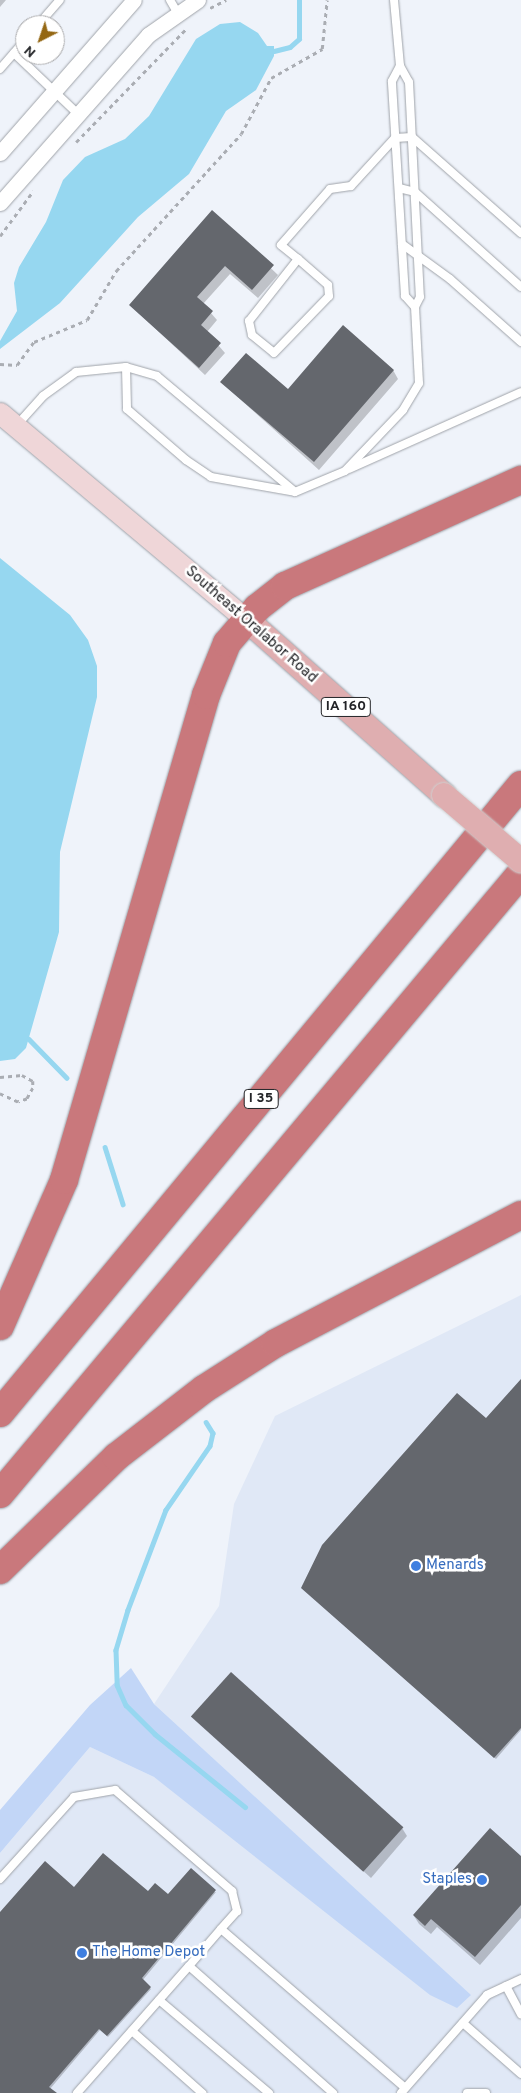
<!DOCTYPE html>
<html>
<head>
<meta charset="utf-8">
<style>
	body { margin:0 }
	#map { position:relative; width:521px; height:2093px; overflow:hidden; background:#eff3fa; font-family:Overpass,sans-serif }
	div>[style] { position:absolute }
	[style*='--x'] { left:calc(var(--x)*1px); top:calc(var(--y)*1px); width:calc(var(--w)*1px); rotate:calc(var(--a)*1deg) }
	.built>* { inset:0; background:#e0e8f6 }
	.green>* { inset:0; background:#c2d6f7 }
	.water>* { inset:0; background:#96d7f0 }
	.shadow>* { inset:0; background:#0003 }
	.stream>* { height:4.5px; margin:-2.25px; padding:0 2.25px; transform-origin:2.25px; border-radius:2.25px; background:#96d7f0 }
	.building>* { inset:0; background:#64676d; transform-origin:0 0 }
	.path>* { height:2.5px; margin-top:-1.25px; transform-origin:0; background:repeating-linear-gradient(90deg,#aaadb3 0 4px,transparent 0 8px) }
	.roads { filter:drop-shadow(0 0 1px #9fa3a9) drop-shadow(0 0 1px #9fa3a9) }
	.lane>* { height:8px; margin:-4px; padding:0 4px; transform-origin:4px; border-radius:4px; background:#fff }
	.street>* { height:15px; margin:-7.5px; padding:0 7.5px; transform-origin:7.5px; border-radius:7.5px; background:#fff }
	.secondary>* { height:21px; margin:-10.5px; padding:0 10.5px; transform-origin:10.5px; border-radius:10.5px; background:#efd6d8 }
	.primary>* { height:24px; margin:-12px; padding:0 12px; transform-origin:12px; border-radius:12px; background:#dfaeb0 }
	.highway>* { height:28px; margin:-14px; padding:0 14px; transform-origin:14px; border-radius:14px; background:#c9787c }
	.bridges { filter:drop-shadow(0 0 1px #cfcfcf) drop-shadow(0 0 1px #cfcfcf) }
	.primary-bridge>* { height:24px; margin:-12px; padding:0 12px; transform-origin:12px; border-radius:12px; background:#dfaeb0 }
	.dots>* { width:14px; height:14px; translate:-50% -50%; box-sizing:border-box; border:2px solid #fff; border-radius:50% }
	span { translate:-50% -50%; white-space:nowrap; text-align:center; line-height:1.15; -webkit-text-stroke:5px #fff; paint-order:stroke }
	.shield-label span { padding:1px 4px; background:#fff; border:1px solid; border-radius:4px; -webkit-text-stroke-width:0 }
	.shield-label { font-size:14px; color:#232427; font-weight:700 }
	.street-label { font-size:15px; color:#232427 }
	.shop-label { font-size:15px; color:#366cbe }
	.left { translate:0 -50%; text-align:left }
	.right { translate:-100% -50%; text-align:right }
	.north { position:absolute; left:15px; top:15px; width:50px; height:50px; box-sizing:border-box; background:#fff; border:1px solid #a7a7a9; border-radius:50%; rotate:221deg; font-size:14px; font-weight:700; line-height:20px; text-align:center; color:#232427 }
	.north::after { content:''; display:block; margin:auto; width:18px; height:22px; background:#946713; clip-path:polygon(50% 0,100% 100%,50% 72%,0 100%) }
</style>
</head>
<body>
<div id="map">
	<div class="built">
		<i style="clip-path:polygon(521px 1295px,521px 2093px,0 2093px,0 1853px,90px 1747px,154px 1777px,470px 1995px,154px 1704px,219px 1606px,234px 1504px,275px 1416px)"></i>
	</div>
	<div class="green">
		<i style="clip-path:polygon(131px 1668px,154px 1704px,471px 1995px,457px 2008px,430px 1995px,154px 1777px,90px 1747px,0 1853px,0 1810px,90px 1705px)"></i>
	</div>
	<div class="water">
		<i style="clip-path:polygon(240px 22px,258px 33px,267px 46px,274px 46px,274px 56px,256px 90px,226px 111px,189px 174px,138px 217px,60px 303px,0 349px,0 341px,17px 311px,14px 283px,19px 267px,46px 222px,63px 180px,85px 157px,125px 139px,149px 116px,196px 39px,220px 24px)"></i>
		<i style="clip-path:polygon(0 558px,70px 615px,88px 640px,97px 666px,97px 697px,60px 852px,59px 932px,26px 1048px,15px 1059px,0 1061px)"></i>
	</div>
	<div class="shadow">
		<i style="clip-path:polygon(0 0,6px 0,0 7px)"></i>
		<i style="clip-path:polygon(212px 212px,278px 275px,258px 298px,230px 274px,203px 304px,217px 320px,207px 332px,225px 353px,205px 375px,130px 305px)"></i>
		<i style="clip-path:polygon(393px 370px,398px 379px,319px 470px,222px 383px,288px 390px)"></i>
		<i style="clip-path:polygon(521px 1381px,521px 1730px,496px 1759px,303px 1589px,486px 1420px)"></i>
		<i style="clip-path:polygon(194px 1717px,402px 1828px,407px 1836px,371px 1878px)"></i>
		<i style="clip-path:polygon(521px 1858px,521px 1918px,480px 1965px,437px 1927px,431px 1934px,419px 1924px,414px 1916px)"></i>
		<i style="clip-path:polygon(74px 1888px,168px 1896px,216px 1892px,142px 1981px,151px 1989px,108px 2037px,100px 2030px,50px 2089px,55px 2093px,0 2093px,0 1914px)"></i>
	</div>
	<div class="stream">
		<i style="--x:274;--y:51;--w:16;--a:-14"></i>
		<i style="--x:290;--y:47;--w:12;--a:-42"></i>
		<i style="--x:299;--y:39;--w:39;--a:-90"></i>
		<i style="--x:29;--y:1039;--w:54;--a:45.7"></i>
		<i style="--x:105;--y:1147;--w:60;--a:72.5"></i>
		<i style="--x:206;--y:1422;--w:13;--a:58"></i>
		<i style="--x:213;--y:1433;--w:13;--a:103"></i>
		<i style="--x:210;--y:1446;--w:78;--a:124.5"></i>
		<i style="--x:166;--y:1510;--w:107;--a:110.8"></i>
		<i style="--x:128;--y:1610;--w:42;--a:106.7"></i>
		<i style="--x:116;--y:1650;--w:35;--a:88"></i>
		<i style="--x:117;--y:1685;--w:22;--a:66"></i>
		<i style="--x:126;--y:1705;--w:41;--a:45"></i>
		<i style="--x:155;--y:1734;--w:116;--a:39"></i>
	</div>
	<div class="building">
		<i style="clip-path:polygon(212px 210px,274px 265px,252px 290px,225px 266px,197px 297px,213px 311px,201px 325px,221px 343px,199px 368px,129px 305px)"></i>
		<i style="clip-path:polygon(343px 325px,394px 370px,314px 462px,220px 382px,246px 353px,288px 389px)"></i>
		<i style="clip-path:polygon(521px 1379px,521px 1728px,494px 1758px,301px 1588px,322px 1545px,457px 1393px,486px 1418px)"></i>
		<i style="left:231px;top:1672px;width:232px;height:60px;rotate:42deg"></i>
		<i style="clip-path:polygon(490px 1828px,521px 1856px,521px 1905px,475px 1957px,431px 1919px,425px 1926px,413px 1915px)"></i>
		<i style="clip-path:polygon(103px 1853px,148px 1891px,155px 1883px,168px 1894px,191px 1868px,216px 1890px,142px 1978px,151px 1987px,107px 2036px,99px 2029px,49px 2087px,57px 2093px,0 2093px,0 1912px,45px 1861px,74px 1887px)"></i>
	</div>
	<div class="path">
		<i style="--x:210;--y:8;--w:18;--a:-27"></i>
		<i style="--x:76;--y:142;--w:159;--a:-45.8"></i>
		<i style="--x:0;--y:236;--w:56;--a:-53.7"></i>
		<i style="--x:0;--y:364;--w:17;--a:3"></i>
		<i style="--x:17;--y:365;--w:29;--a:-54"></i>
		<i style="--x:34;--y:342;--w:57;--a:-22.5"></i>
		<i style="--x:87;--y:320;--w:57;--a:-59.4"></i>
		<i style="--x:116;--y:271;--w:185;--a:-47.6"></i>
		<i style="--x:241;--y:134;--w:64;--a:-61.8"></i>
		<i style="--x:271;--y:78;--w:59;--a:-29.6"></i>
		<i style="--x:322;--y:49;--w:49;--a:-84.2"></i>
		<i style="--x:0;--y:1077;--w:22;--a:-5"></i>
		<i style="--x:22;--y:1075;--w:13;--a:29"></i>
		<i style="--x:33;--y:1081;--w:7;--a:90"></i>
		<i style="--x:33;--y:1088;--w:13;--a:119"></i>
		<i style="--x:27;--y:1099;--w:9;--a:162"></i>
		<i style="--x:18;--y:1102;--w:20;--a:-156"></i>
	</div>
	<div class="roads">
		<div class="lane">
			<i style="--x:170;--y:0;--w:14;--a:60"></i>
			<i style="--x:394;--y:0;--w:66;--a:84.8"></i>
			<i style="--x:400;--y:66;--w:18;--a:61"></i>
			<i style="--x:409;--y:82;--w:215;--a:87.1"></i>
			<i style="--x:420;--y:297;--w:11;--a:117"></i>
			<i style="--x:415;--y:307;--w:15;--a:-132"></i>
			<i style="--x:405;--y:296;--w:215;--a:-93.5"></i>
			<i style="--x:392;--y:81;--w:17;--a:-62"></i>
			<i style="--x:38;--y:25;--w:33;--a:-49"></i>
			<i style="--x:14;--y:53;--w:90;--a:43.6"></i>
			<i style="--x:0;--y:69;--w:38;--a:-49"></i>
			<i style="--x:399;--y:188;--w:16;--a:14"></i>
			<i style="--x:415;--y:192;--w:142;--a:41.9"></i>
			<i style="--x:402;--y:244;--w:59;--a:36.1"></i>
			<i style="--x:450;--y:279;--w:95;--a:41.6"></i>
			<i style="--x:298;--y:259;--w:79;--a:128.3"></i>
			<i style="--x:249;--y:321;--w:14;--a:78"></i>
			<i style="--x:252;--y:335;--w:28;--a:39"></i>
			<i style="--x:274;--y:353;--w:79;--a:-46"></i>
			<i style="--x:329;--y:296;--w:11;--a:-95"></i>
			<i style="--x:328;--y:285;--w:40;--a:-139"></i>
			<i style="--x:298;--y:259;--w:22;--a:-141"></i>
			<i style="--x:281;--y:245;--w:74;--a:-48.8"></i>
			<i style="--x:330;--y:189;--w:21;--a:-8"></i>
			<i style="--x:351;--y:186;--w:65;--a:-47.5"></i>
			<i style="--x:395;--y:138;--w:17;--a:-3"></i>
			<i style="--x:412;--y:137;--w:145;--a:41.4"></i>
			<i style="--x:126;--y:367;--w:32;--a:16"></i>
			<i style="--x:157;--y:376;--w:180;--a:40"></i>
			<i style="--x:17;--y:425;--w:39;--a:-48"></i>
			<i style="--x:43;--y:396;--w:41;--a:-36"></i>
			<i style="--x:76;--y:372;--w:50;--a:-5.7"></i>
			<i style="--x:126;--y:367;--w:42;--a:88.6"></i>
			<i style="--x:127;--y:409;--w:78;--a:40.8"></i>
			<i style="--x:186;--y:460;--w:30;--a:34"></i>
			<i style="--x:211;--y:477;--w:85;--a:10.1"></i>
			<i style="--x:295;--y:492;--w:54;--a:-22.8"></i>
			<i style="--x:345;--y:471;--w:84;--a:-46.4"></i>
			<i style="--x:403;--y:410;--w:31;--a:-59"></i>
			<i style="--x:419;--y:383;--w:76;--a:-93"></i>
			<i style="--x:349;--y:469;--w:188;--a:-24.1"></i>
			<i style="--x:0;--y:1879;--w:110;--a:-47.9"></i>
			<i style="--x:74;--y:1797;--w:42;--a:-9.7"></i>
			<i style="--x:115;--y:1790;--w:155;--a:40.8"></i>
			<i style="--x:232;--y:1891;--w:21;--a:76"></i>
			<i style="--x:237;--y:1911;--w:24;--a:132"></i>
			<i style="--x:506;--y:1986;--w:32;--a:62"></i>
			<i style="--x:159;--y:2000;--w:144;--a:40.2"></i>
			<i style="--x:463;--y:2023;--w:77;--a:41.3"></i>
			<i style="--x:132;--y:2031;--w:94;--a:41.5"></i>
			<i style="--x:77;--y:2093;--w:169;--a:-48.6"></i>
			<i style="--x:333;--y:2093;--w:192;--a:-138.6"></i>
			<i style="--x:189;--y:1966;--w:49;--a:-49.1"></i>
			<i style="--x:221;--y:1929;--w:243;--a:40.8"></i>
			<i style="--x:401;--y:2093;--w:130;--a:-48.7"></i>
			<i style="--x:487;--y:1995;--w:38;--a:-25"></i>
			<i style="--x:467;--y:2093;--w:19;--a:0"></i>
		</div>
		<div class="street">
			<i style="--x:0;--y:153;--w:203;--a:-48.8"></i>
			<i style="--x:0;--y:203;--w:224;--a:-48.6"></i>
			<i style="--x:148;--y:35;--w:61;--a:-35"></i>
		</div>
		<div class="secondary">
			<i style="--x:0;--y:413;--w:322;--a:40"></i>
		</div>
		<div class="primary">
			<i style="--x:247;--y:620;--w:264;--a:41.6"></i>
		</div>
		<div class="highway">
			<i style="--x:0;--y:1326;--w:159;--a:-66.3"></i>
			<i style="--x:64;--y:1180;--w:505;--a:-73.68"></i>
			<i style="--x:206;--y:695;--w:56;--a:-68"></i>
			<i style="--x:227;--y:643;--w:46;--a:-49.4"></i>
			<i style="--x:257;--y:608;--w:36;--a:-38"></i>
			<i style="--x:285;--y:586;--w:259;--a:-24.2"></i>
			<i style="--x:0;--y:1413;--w:816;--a:-50.32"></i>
			<i style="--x:0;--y:1494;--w:811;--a:-50"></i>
			<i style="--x:0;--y:1570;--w:162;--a:-44.2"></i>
			<i style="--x:116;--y:1457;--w:111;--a:-37.7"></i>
			<i style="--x:204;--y:1389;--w:85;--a:-32.6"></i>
			<i style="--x:276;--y:1343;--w:276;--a:-27.6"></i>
		</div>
	</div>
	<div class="bridges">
		<div class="primary-bridge">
			<i style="--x:444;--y:795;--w:101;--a:40.6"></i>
		</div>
	</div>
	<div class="dots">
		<i style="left:416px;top:1566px;background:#3f7fe0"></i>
		<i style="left:482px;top:1880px;background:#3f7fe0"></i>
		<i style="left:82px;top:1953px;background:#3f7fe0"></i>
	</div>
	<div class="shield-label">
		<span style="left:346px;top:707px">IA 160</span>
		<span style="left:261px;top:1099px">I 35</span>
	</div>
	<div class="street-label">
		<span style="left:251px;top:625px;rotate:41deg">Southeast Oralabor Road</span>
	</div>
	<div class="shop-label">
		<span class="left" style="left:426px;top:1566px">Menards</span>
		<span class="right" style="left:472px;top:1880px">Staples</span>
		<span class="left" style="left:92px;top:1953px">The Home Depot</span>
	</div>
	<div class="north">N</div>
</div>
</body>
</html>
